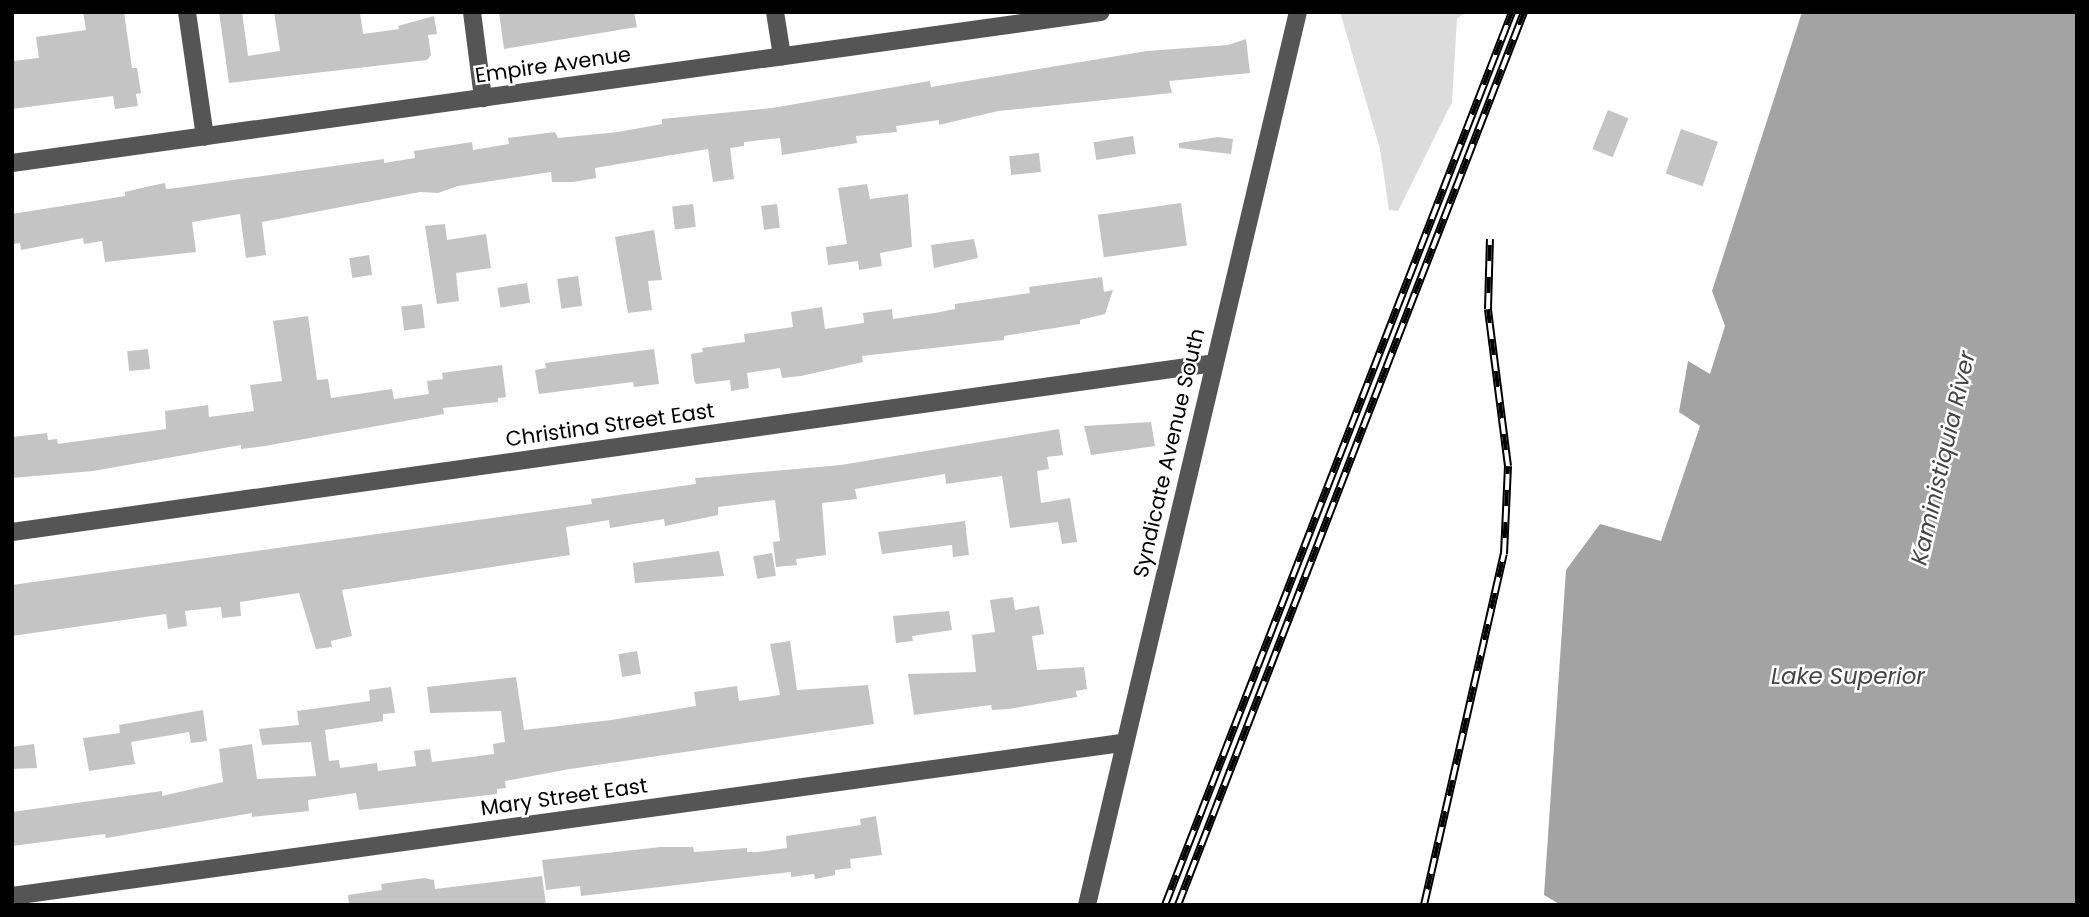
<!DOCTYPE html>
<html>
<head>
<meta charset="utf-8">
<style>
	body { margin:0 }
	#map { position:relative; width:2089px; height:917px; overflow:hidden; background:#fff; font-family:Poppins,sans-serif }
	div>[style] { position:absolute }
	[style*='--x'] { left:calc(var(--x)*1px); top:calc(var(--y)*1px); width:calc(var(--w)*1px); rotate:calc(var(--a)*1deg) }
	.green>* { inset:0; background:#dcdcdc }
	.water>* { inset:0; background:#a3a3a3 }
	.building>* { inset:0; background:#c4c4c4; transform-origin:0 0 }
	.minor>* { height:18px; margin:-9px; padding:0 9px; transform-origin:9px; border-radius:9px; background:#555 }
	.rail>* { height:8px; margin-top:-4px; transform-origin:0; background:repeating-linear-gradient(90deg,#fff 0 16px,#000 0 32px); box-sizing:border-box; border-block:2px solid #000 }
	span { translate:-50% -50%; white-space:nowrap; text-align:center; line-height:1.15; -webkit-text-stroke:5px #fff; paint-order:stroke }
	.street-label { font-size:21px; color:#000 }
	.water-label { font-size:23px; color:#444; font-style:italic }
	.frame { position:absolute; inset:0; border:14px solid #000; pointer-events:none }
</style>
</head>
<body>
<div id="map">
	<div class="green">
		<i style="clip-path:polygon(1340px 12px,1466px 12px,1457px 19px,1452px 102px,1398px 211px,1389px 210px,1380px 149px)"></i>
	</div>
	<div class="water">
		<i style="clip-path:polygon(1802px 12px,2077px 12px,2077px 905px,1561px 905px,1544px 895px,1566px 570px,1600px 524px,1661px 541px,1700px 426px,1679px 412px,1688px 361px,1710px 374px,1725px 326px,1712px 291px)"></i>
	</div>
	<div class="building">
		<i style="clip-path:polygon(83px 12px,124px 12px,132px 68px,137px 68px,141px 93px,136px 94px,138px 106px,115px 109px,113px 96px,12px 109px,13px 61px,39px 58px,36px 37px,86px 30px)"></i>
		<i style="clip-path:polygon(219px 12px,242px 12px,248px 56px,280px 51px,274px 12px,360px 12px,363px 34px,399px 29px,398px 26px,434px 16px,437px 34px,428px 35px,431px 55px,427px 60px,229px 83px)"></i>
		<i style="clip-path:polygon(499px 12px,634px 12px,637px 27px,504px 49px)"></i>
		<i style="clip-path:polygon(1246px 39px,1250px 73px,1169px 81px,1172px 93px,998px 111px,939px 125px,939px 120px,896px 126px,897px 132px,856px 136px,857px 143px,782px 155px,780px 138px,744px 142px,744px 146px,730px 148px,734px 179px,713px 182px,708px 149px,595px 168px,596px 178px,573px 182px,552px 182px,551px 172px,458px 186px,438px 193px,420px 192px,262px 222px,266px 255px,246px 258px,240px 214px,192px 222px,196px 252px,105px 262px,102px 241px,84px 244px,83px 238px,21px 250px,20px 243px,12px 244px,12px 214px,125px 196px,125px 192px,150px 186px,165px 183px,166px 189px,176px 188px,384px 159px,384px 163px,415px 158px,414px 151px,472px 142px,473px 150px,509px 144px,508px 138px,555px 132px,558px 138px,618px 132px,662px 124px,662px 119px,772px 108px,930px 81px,931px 87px,1147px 51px,1228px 45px)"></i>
		<i style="left:1608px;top:110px;width:22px;height:42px;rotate:22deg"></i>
		<i style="left:1681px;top:129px;width:39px;height:47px;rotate:19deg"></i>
		<i style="left:1133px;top:136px;width:18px;height:40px;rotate:81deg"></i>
		<i style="clip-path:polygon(1218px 137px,1233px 139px,1231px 154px,1179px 148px,1179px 143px)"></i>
		<i style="left:1039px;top:153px;width:19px;height:30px;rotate:84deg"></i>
		<i style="clip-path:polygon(867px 184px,870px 199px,908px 194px,912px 247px,880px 253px,882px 266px,859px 270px,858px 261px,828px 265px,826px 247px,847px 244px,838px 188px)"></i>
		<i style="left:1181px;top:203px;width:43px;height:84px;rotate:82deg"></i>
		<i style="left:693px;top:204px;width:23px;height:21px;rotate:83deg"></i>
		<i style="left:777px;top:204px;width:24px;height:16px;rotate:83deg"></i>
		<i style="clip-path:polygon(445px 224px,447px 240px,486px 234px,491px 268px,456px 273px,459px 301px,437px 304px,425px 226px)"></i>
		<i style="clip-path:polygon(654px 230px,662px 280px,648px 281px,652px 310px,628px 313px,615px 237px)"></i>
		<i style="clip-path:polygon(974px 239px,978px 258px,934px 268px,931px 245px)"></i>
		<i style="left:369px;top:255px;width:20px;height:20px;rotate:81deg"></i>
		<i style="left:578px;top:276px;width:30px;height:21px;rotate:82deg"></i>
		<i style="clip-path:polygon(1102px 277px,1104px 292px,1113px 290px,1105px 314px,1080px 320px,1080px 324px,1004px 336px,1004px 340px,862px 356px,863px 362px,801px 376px,782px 378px,780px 368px,747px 373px,749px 388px,731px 391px,730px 380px,696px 384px,694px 380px,691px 354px,703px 352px,702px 348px,745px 342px,744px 334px,793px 327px,791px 312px,822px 307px,825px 329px,864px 323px,863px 313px,892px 309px,893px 319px,935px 313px,955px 309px,955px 304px,1030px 293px,1029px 287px)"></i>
		<i style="left:527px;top:283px;width:20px;height:30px;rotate:81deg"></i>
		<i style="left:422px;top:304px;width:24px;height:21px;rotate:83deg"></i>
		<i style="clip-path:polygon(308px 316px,317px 380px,328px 379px,331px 398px,392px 389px,394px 399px,429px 394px,427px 381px,443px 379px,442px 373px,502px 365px,506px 397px,498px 398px,498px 402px,443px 408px,444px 414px,265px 446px,241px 449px,241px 445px,93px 471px,12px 478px,12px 437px,47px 433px,48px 440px,57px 439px,58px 444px,166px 429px,165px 411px,208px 405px,209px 417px,254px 411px,250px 385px,282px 381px,273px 321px)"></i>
		<i style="left:148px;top:349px;width:20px;height:21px;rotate:84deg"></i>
		<i style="clip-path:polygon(654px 349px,659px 384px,634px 387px,633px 382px,539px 394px,535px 370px,546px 368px,545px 363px)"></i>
		<i style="clip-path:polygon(1151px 422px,1155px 446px,1091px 455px,1084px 426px)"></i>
		<i style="clip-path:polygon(1059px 429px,1063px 455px,1047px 457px,1049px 469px,1037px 471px,1041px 503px,1070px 498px,1077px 542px,1062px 544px,1058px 522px,1010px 528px,1002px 476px,946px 484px,945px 474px,855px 489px,857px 499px,822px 503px,826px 555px,796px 559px,797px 565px,776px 567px,773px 542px,780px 541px,775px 500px,718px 507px,718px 515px,665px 526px,664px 519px,610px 528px,609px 520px,566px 527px,570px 555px,342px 590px,352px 636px,331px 641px,332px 647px,316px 649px,299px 593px,240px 602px,241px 616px,222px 618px,221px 607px,185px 611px,187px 626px,168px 629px,166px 614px,12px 636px,12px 585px,592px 504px,591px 499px,696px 484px,695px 478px,841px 465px)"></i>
		<i style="clip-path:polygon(965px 521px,969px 555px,953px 557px,952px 545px,882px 554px,878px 532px)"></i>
		<i style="clip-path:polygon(719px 551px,724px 576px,635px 583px,633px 563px)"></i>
		<i style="left:772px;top:553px;width:23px;height:19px;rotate:80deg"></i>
		<i style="clip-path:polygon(1013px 597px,1015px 610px,1039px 606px,1044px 634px,1032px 636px,1037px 670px,1084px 667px,1087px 689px,1076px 691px,1077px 697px,1009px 709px,992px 710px,991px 705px,914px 715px,908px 674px,976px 672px,972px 635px,995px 632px,990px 600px)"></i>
		<i style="clip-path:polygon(949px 611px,952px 630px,912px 636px,913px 641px,896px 643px,893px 616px)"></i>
		<i style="clip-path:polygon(790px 641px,797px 690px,868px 685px,874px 724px,570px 769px,505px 781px,506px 788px,497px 789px,497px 794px,359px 810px,356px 793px,308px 800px,309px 811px,252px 817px,252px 813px,106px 838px,105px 834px,12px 846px,12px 812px,162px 791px,162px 796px,223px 782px,219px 749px,252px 744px,257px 779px,316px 776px,311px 742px,262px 745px,259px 729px,299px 725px,297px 711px,370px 701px,369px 690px,391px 687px,395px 713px,383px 714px,383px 721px,325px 730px,329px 761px,339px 760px,340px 768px,377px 763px,378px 771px,416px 766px,414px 751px,430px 749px,432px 762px,494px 754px,493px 744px,505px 742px,501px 711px,430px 713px,427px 687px,516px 677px,524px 730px,611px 720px,696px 706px,694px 692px,737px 686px,739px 701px,780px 695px,770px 644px)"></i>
		<i style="left:637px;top:651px;width:23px;height:19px;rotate:80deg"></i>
		<i style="clip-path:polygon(203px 710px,207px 741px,191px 743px,189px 732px,131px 742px,135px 764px,89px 771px,83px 738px,120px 733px,119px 725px)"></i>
		<i style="clip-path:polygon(34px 744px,37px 768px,12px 769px,12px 747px)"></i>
		<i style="clip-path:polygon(876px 816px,882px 855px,850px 859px,851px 868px,835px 870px,835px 875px,815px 879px,814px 874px,791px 877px,791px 872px,581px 896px,580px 886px,546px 890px,542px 860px,661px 847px,693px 847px,694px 852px,747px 848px,747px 852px,758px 852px,787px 848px,786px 836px,861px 825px,860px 819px)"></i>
		<i style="clip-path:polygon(542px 876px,546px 905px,349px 905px,348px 895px,382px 890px,381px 884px,424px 878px,434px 880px,435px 889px)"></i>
	</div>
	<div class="minor">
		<i style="--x:187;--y:12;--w:126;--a:81.8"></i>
		<i style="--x:472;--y:12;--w:87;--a:82.7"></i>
		<i style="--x:775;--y:12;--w:45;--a:81"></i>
		<i style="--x:12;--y:163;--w:1099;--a:-7.89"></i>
		<i style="--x:12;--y:532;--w:1214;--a:-8"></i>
		<i style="--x:12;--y:896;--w:1120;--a:-7.85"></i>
		<i style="--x:1087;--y:905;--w:918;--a:-76.71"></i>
	</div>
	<div class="rail">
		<i style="--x:1165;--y:905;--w:958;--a:-68.76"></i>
		<i style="--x:1178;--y:905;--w:958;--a:-68.82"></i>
		<i style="--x:1424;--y:905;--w:360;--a:-77.2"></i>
		<i style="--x:1504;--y:554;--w:88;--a:-87.4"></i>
		<i style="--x:1508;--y:466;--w:158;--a:-97.3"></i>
		<i style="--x:1488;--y:309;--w:70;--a:-88.4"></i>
	</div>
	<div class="street-label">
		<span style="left:553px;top:65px;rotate:-8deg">Empire Avenue</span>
		<span style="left:610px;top:425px;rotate:-8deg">Christina Street East</span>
		<span style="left:1169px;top:453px;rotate:-77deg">Syndicate Avenue South</span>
		<span style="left:564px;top:797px;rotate:-8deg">Mary Street East</span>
	</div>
	<div class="water-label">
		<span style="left:1943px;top:458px;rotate:-77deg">Kaministiquia River</span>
		<span style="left:1848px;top:676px">Lake Superior</span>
	</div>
	<div class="frame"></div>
</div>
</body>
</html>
